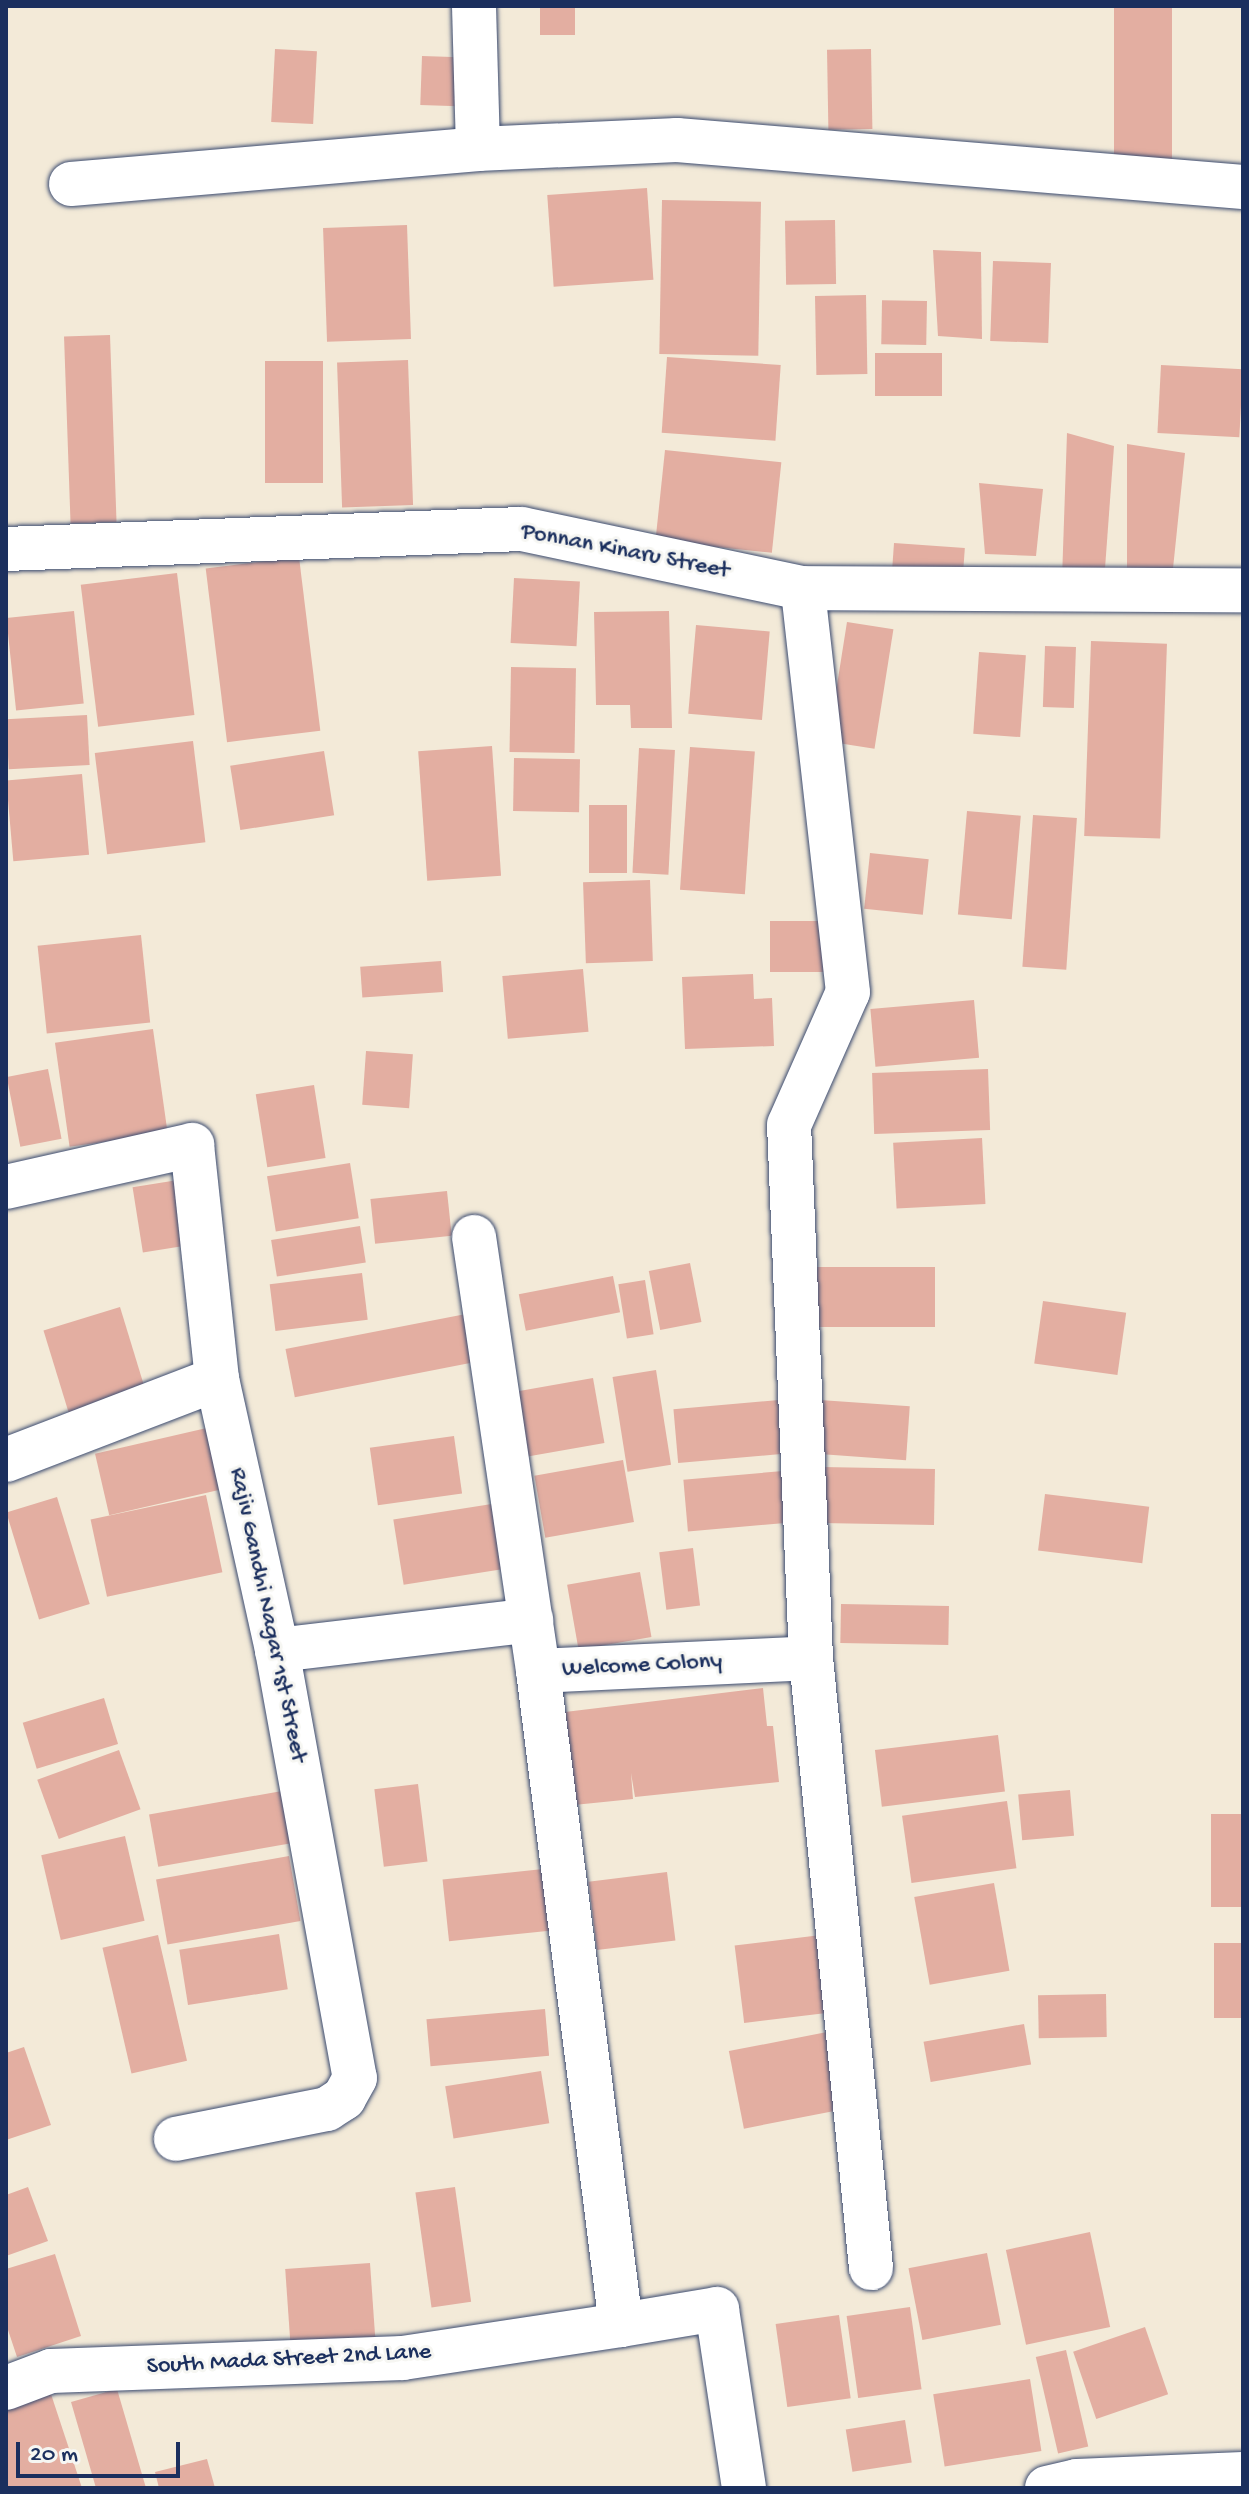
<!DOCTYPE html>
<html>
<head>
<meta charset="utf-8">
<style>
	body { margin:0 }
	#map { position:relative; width:1249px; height:2494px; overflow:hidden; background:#f3ead8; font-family:"Gochi Hand",sans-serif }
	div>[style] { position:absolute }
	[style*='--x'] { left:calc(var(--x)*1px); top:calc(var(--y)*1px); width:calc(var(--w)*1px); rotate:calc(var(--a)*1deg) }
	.building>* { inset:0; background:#e3aea1; transform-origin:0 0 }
	.roads { filter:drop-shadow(0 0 2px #3b4b70) drop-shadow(0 0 2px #3b4b70) }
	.street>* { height:44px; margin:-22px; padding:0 22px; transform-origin:22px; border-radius:22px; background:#fff }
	span { translate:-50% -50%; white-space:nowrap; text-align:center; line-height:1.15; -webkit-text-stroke:6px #f6f6f2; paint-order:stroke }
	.street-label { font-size:24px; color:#1b2f5e }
	.frame { position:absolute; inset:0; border:8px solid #1b2f5e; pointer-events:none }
	.scale { position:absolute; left:16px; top:2442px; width:164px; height:36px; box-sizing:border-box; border:4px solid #1b2f5e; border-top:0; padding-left:10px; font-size:24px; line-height:28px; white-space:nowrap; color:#1b2f5e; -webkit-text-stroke:6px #f6f6f2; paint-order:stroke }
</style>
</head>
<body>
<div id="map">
	<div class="building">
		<i style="left:540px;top:6px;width:35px;height:29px"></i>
		<i style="left:1114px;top:6px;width:58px;height:167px"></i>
		<i style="left:275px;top:49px;width:42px;height:73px;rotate:3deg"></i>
		<i style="left:871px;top:49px;width:80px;height:44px;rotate:89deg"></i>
		<i style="left:422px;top:56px;width:38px;height:49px;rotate:2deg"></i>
		<i style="left:647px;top:188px;width:92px;height:100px;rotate:86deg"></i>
		<i style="left:662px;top:200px;width:99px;height:154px;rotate:1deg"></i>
		<i style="left:835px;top:220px;width:64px;height:50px;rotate:89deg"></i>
		<i style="left:407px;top:225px;width:114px;height:84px;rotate:88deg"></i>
		<i style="clip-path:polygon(933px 250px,981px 252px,982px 339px,938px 336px)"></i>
		<i style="left:993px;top:261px;width:58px;height:80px;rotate:2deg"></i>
		<i style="left:866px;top:295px;width:79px;height:51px;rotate:89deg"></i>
		<i style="left:927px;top:301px;width:44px;height:45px;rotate:91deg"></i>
		<i style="left:110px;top:335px;width:187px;height:46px;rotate:88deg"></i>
		<i style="left:875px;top:353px;width:67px;height:43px"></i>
		<i style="left:667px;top:357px;width:114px;height:76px;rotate:4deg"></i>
		<i style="left:408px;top:360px;width:145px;height:71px;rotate:88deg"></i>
		<i style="left:265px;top:361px;width:58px;height:122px"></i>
		<i style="left:1161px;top:365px;width:82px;height:68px;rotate:3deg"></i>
		<i style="clip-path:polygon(1067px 433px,1114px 446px,1104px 582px,1062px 579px)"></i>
		<i style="clip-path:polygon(1127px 444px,1185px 453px,1172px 578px,1127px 575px)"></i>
		<i style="left:665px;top:450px;width:117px;height:91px;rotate:6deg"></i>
		<i style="clip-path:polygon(979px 483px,1043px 489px,1036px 556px,985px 554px)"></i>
		<i style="left:894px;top:543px;width:71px;height:33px;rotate:4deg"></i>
		<i style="left:299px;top:557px;width:175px;height:94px;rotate:83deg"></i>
		<i style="left:177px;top:573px;width:143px;height:97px;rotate:83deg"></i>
		<i style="left:514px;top:578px;width:66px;height:65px;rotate:3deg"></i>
		<i style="left:74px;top:611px;width:93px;height:68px;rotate:84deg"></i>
		<i style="clip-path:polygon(669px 611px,672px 728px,631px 728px,630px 705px,596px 705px,594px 612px)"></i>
		<i style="left:847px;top:622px;width:47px;height:121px;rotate:9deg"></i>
		<i style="left:696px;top:625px;width:74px;height:89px;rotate:5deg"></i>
		<i style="left:1091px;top:641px;width:76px;height:195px;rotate:2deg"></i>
		<i style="left:1045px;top:646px;width:31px;height:61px;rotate:2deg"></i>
		<i style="left:979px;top:652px;width:47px;height:82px;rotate:4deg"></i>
		<i style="left:511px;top:667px;width:65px;height:85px;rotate:1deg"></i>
		<i style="left:87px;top:715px;width:50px;height:81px;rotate:87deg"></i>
		<i style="left:193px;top:741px;width:102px;height:99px;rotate:83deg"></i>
		<i style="left:492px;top:746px;width:130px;height:74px;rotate:86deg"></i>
		<i style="left:690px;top:747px;width:65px;height:143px;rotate:4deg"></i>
		<i style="left:639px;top:748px;width:36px;height:125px;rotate:3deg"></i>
		<i style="left:324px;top:751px;width:65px;height:95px;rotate:81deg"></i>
		<i style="left:514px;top:758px;width:66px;height:53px;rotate:1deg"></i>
		<i style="left:82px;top:774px;width:81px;height:76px;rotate:85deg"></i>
		<i style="left:589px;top:805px;width:38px;height:68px"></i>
		<i style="left:967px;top:811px;width:54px;height:104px;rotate:5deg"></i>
		<i style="left:1033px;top:815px;width:44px;height:152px;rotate:4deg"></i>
		<i style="left:870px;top:853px;width:59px;height:56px;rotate:6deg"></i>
		<i style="left:650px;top:880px;width:81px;height:67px;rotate:88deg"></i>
		<i style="left:770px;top:921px;width:55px;height:51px"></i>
		<i style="left:141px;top:935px;width:88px;height:104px;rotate:84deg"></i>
		<i style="left:441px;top:961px;width:31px;height:81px;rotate:86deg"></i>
		<i style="left:583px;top:969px;width:63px;height:81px;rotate:85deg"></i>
		<i style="clip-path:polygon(753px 974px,754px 999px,772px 998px,774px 1046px,685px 1049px,682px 977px)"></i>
		<i style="left:974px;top:1000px;width:58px;height:104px;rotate:85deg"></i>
		<i style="left:153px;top:1029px;width:105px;height:99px;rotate:82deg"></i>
		<i style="left:366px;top:1051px;width:47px;height:54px;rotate:4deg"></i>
		<i style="left:48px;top:1069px;width:71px;height:42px;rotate:79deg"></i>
		<i style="left:988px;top:1069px;width:61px;height:116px;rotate:88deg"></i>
		<i style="left:314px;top:1085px;width:74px;height:59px;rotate:81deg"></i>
		<i style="left:982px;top:1138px;width:66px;height:89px;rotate:87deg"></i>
		<i style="left:350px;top:1163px;width:56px;height:84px;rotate:81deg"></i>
		<i style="left:178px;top:1180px;width:66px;height:46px;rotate:81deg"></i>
		<i style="left:447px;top:1191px;width:45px;height:77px;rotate:84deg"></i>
		<i style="left:360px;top:1226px;width:37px;height:90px;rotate:81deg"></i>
		<i style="left:690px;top:1263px;width:60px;height:42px;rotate:79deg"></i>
		<i style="left:805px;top:1267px;width:130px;height:60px"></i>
		<i style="left:362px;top:1273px;width:47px;height:93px;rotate:83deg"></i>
		<i style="left:613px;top:1276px;width:37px;height:96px;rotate:79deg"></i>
		<i style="left:645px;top:1280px;width:55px;height:27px;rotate:81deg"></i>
		<i style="left:1043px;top:1301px;width:84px;height:63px;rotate:8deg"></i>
		<i style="left:120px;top:1307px;width:87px;height:80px;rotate:73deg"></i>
		<i style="left:471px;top:1313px;width:49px;height:189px;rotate:79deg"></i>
		<i style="left:656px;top:1370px;width:96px;height:44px;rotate:81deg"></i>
		<i style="left:593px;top:1378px;width:66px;height:88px;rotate:80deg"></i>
		<i style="left:790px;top:1399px;width:54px;height:117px;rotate:85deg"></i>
		<i style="left:820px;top:1400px;width:90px;height:54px;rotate:4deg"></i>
		<i style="left:211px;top:1427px;width:63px;height:119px;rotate:77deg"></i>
		<i style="left:454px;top:1436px;width:58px;height:85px;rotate:82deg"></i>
		<i style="left:623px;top:1460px;width:63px;height:90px;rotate:80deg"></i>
		<i style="left:822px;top:1467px;width:113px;height:56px;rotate:1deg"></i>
		<i style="left:783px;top:1471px;width:52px;height:100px;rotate:85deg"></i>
		<i style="left:1045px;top:1494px;width:105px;height:57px;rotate:7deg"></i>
		<i style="left:206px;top:1495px;width:79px;height:118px;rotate:78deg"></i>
		<i style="left:57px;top:1497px;width:112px;height:53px;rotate:73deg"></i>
		<i style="left:498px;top:1503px;width:66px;height:106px;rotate:81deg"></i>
		<i style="left:693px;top:1548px;width:58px;height:34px;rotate:83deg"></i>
		<i style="left:640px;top:1572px;width:66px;height:74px;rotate:80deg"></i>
		<i style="left:841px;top:1604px;width:108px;height:39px;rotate:1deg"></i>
		<i style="clip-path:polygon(763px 1688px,767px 1726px,773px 1726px,779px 1782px,635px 1797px,631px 1773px,633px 1799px,574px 1805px,565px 1712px)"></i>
		<i style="left:104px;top:1698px;width:48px;height:85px;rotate:73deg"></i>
		<i style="left:998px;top:1735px;width:57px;height:124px;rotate:83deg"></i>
		<i style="left:119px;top:1750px;width:63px;height:87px;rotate:70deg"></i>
		<i style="left:418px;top:1784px;width:78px;height:44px;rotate:83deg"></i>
		<i style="left:1070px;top:1790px;width:46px;height:52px;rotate:85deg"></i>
		<i style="left:282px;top:1791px;width:53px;height:135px;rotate:80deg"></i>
		<i style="left:1007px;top:1801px;width:68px;height:106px;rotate:82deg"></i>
		<i style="left:1243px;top:1814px;width:93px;height:32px;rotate:90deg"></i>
		<i style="left:125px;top:1836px;width:87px;height:86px;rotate:77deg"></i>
		<i style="left:289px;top:1856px;width:66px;height:135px;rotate:80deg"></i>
		<i style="left:543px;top:1869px;width:62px;height:101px;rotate:84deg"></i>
		<i style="left:667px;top:1872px;width:69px;height:79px;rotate:83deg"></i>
		<i style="left:994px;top:1883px;width:89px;height:81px;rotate:80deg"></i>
		<i style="left:279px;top:1934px;width:56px;height:101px;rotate:81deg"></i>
		<i style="left:158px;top:1935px;width:129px;height:57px;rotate:77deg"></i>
		<i style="left:821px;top:1935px;width:78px;height:87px;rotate:83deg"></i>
		<i style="left:1243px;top:1943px;width:75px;height:29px;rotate:90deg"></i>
		<i style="left:1106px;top:1994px;width:43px;height:68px;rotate:89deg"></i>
		<i style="left:545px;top:2009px;width:47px;height:119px;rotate:85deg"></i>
		<i style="left:1024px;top:2024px;width:41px;height:102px;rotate:80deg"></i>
		<i style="left:827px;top:2032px;width:79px;height:100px;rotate:79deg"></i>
		<i style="clip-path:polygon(24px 2047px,51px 2125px,6px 2140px,6px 2053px)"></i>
		<i style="left:541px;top:2071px;width:53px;height:97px;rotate:81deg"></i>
		<i style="clip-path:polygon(28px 2187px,48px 2241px,6px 2256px,6px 2195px)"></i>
		<i style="left:455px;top:2187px;width:116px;height:40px;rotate:82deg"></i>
		<i style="left:1090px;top:2232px;width:97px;height:86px;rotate:78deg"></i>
		<i style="left:987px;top:2253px;width:73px;height:80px;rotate:79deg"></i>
		<i style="clip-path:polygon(55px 2254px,81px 2336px,17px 2357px,6px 2324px,6px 2269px)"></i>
		<i style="left:370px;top:2263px;width:80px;height:85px;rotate:86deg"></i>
		<i style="left:910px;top:2307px;width:83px;height:64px;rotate:82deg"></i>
		<i style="left:839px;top:2315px;width:84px;height:64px;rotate:82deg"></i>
		<i style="left:1145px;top:2327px;width:71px;height:76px;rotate:71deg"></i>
		<i style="left:1066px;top:2350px;width:99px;height:31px;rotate:77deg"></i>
		<i style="left:1030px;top:2379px;width:73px;height:98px;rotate:81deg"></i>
		<i style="clip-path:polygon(49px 2388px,82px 2488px,6px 2488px,6px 2403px)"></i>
		<i style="clip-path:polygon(117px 2389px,146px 2488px,96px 2488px,71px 2402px)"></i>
		<i style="left:905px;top:2420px;width:43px;height:60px;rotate:81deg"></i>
		<i style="clip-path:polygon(207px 2459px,215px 2488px,159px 2488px,155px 2472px)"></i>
	</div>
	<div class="roads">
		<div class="street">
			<i style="--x:474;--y:6;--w:143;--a:88.4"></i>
			<i style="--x:71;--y:184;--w:409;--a:-4.9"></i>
			<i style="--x:478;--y:149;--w:199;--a:-2.6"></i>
			<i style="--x:677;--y:140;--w:568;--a:4.75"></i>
			<i style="--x:6;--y:549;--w:516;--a:-2.22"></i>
			<i style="--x:522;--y:529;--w:287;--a:11.9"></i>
			<i style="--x:803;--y:588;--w:440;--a:0.3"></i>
			<i style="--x:6;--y:1187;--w:191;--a:-12.7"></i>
			<i style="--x:192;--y:1145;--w:235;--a:83.9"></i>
			<i style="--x:217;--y:1379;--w:278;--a:77.5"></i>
			<i style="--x:277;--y:1650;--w:435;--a:79.7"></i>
			<i style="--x:355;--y:2078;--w:23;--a:119"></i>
			<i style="--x:344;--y:2098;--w:20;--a:147"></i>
			<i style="--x:327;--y:2109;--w:154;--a:168.8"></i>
			<i style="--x:474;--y:1237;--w:439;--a:81.6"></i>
			<i style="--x:6;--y:1460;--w:226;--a:-21"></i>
			<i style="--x:277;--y:1650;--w:256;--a:-6.7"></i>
			<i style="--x:811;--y:1658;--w:613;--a:84.38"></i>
			<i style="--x:6;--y:2388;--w:48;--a:-20.7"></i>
			<i style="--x:51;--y:2371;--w:352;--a:-2.1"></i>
			<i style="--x:403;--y:2358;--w:220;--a:-8.6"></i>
			<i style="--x:744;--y:2488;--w:181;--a:-98.6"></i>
			<i style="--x:717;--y:2309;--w:97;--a:170.5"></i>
			<i style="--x:621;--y:2325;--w:659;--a:-97.23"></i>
			<i style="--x:538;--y:1671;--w:273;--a:-2.7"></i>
			<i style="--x:811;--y:1658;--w:533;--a:-92.36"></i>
			<i style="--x:789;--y:1125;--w:145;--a:-66.1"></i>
			<i style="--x:848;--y:992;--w:406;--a:-96.4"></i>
			<i style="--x:1047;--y:2488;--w:31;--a:-13"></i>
			<i style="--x:1077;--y:2481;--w:166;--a:-2.4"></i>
		</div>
	</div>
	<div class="street-label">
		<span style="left:625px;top:552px;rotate:11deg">Ponnan Kinaru Street</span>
		<span style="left:267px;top:1615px;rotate:78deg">Rajiv Gandhi Nagar 1st Street</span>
		<span style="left:642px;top:1666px;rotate:-3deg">Welcome Colony</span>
		<span style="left:289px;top:2360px;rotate:-3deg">South Mada Street 2nd Lane</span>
	</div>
	<div class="frame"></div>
	<div class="scale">20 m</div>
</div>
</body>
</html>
